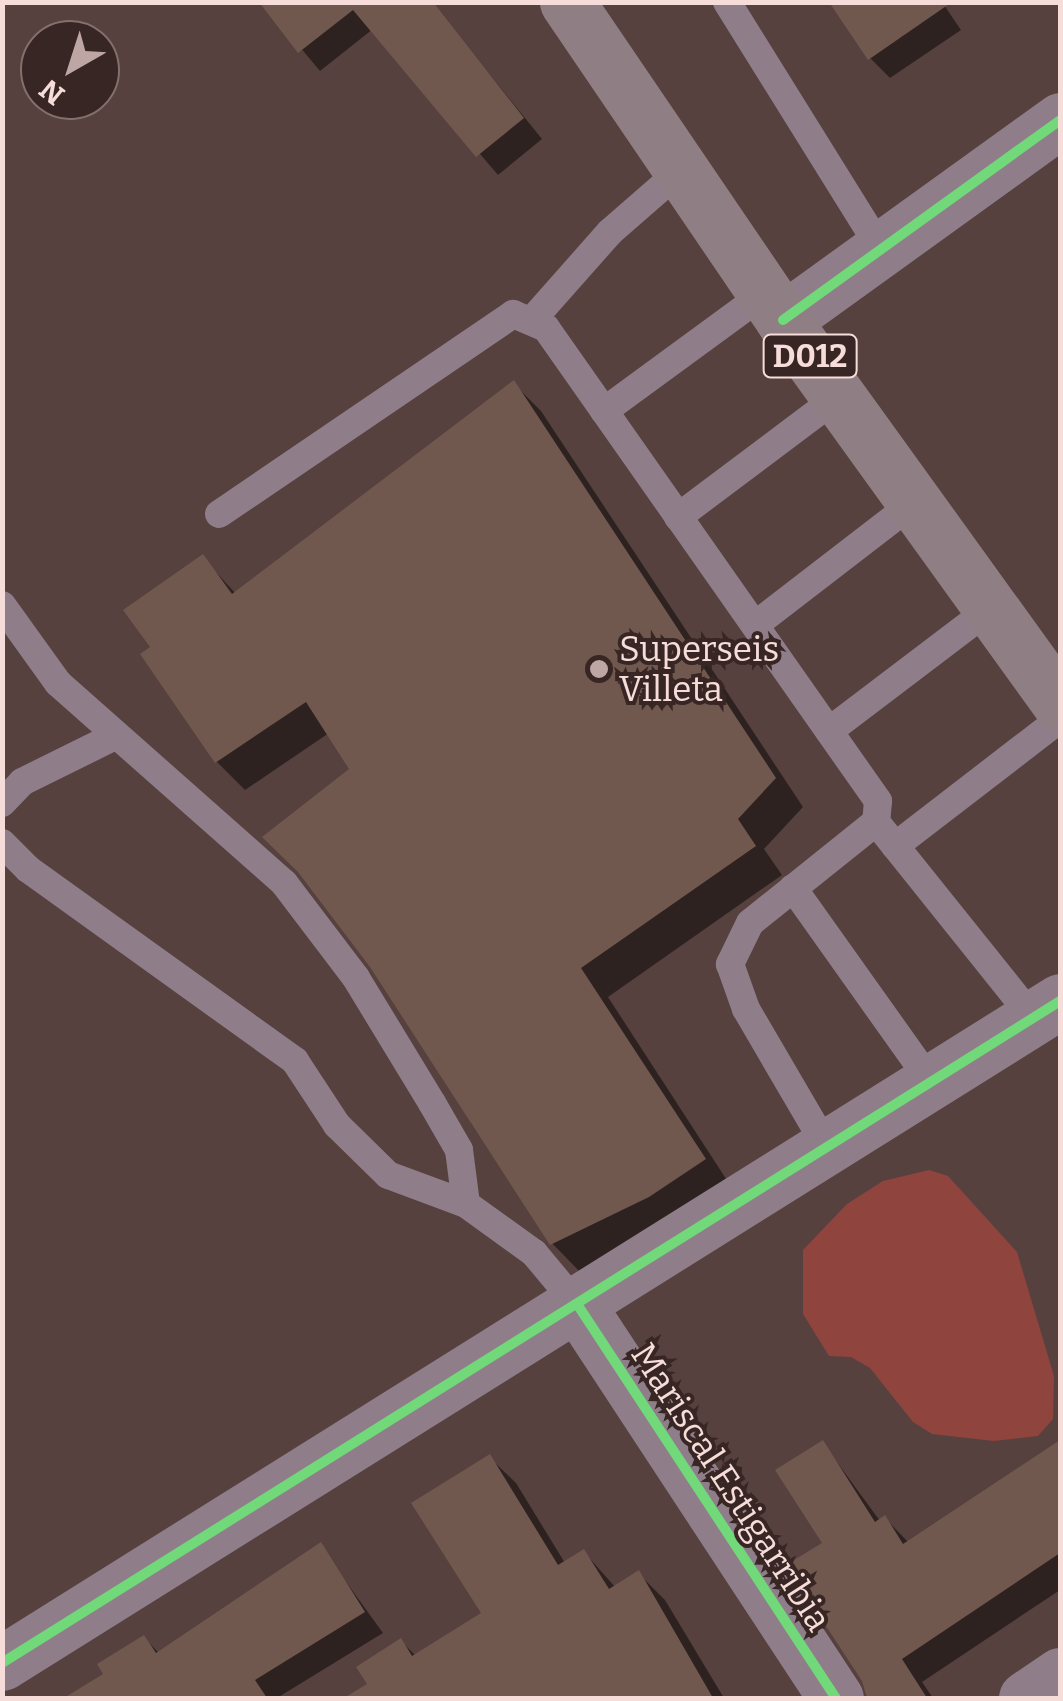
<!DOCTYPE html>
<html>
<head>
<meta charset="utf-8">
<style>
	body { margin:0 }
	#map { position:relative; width:1063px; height:1701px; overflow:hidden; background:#56413f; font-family:Bitter,serif }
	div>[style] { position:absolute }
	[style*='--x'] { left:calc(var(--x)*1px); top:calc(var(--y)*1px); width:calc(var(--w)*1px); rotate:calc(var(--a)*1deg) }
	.green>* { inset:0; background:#8f443e }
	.shadow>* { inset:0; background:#0007 }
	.building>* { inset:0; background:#71584f }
	.service>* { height:28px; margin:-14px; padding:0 14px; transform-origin:14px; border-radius:14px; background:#8f7e89 }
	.minor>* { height:55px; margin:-27.5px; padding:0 27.5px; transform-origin:27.5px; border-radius:27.5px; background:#8f7e89 }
	.primary>* { height:55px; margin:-27.5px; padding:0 27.5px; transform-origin:27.5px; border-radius:27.5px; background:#8f7f84 }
	.cycleway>* { height:10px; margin:-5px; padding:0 5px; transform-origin:5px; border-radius:5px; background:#71d979 }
	.dots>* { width:28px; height:28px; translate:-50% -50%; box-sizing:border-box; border:5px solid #382624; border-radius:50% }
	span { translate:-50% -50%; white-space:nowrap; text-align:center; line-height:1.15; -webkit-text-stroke:8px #382624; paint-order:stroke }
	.shield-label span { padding:2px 8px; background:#382624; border:2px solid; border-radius:8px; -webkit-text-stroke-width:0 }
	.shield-label { font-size:32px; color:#f6ddda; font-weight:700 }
	.poi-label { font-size:35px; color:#f6ddda }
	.left { translate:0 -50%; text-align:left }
	.street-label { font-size:35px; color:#f6ddda }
	.frame { position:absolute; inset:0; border:5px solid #f6ddda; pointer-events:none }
	.north { position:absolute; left:20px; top:20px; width:100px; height:100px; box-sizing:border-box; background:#382624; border:2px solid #846f6d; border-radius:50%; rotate:219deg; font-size:28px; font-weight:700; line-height:40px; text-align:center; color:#f6ddda }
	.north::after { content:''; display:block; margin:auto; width:35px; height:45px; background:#bea6a4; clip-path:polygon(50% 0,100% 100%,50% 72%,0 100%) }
</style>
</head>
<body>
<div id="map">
	<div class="green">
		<i style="clip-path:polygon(929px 1170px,948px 1176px,1017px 1252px,1054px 1376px,1053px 1419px,1038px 1436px,994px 1441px,932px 1434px,913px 1422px,870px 1368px,851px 1357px,829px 1356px,803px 1314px,803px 1250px,847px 1204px,883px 1181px)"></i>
	</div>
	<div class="shadow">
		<i style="clip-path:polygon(262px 2px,431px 2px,542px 139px,498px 175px,373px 29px,320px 71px)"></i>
		<i style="clip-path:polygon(942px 2px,961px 30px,890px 78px,870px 58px)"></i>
		<i style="clip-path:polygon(513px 383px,541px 411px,803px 807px,764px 849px,782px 875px,608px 997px,732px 1188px,580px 1272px,546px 1237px,471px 1123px,477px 1120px,353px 769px,329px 733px,245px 790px,217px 762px,153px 648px,202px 557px,236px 594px)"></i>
		<i style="clip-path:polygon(823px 1443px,880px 1521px,885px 1518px,909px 1543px,1060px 1443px,1060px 1590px,922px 1682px,933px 1698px,869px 1698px,825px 1544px)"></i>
		<i style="clip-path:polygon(489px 1457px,516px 1483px,565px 1563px,584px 1552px,616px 1588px,639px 1574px,665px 1600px,724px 1698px,379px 1698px,360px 1668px,401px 1641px,416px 1656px,485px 1614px)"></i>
		<i style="clip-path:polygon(320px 1546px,383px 1633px,277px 1698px,68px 1698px,107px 1674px,144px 1638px,160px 1654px)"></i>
	</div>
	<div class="building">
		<i style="clip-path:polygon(259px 2px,433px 2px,524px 118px,476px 157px,353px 10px,298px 53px)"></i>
		<i style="clip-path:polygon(829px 2px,952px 2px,868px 60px)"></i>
		<i style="clip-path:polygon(514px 380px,776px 778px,738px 819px,756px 846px,581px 968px,706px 1159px,649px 1197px,550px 1245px,370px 967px,298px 872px,262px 837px,349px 769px,306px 702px,215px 763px,140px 654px,150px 647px,123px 610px,203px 554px,232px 594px)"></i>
		<i style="clip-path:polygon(823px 1440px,875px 1522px,885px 1515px,903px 1544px,1060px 1440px,1060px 1553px,902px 1659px,927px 1698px,867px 1698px,862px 1681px,786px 1565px,822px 1543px,775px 1470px)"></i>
		<i style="clip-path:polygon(490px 1454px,558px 1565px,584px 1549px,609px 1589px,639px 1570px,713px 1698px,344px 1698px,367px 1684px,356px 1667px,401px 1638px,412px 1656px,481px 1613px,411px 1503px)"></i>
		<i style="clip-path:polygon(321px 1542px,365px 1612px,255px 1680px,267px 1698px,64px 1698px,103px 1674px,97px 1664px,144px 1635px,156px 1653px)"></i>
	</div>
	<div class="service">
		<i style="--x:727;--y:2;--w:291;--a:58.1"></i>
		<i style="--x:533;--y:319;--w:116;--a:-48.5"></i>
		<i style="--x:610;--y:232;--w:94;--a:-41.1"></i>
		<i style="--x:604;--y:411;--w:200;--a:-36.2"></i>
		<i style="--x:219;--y:514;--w:356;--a:-34.2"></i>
		<i style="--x:513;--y:314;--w:36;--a:23"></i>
		<i style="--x:546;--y:328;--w:578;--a:54.93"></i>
		<i style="--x:878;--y:801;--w:21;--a:95"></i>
		<i style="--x:876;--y:822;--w:161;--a:141.3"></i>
		<i style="--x:750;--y:923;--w:46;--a:116"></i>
		<i style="--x:730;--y:964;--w:48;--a:70.4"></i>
		<i style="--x:746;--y:1009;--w:159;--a:59.7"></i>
		<i style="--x:678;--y:517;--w:201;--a:-36.9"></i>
		<i style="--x:2;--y:605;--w:96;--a:54.3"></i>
		<i style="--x:58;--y:683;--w:302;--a:41.5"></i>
		<i style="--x:284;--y:883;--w:119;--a:52.8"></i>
		<i style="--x:356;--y:978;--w:146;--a:58.7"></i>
		<i style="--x:432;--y:1103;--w:54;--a:60.1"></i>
		<i style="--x:459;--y:1150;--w:54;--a:82.6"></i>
		<i style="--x:755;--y:625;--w:202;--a:-37.6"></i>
		<i style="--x:829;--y:731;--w:203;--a:-37.2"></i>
		<i style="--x:2;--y:803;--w:29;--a:-46"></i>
		<i style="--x:22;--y:782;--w:102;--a:-26.3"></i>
		<i style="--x:876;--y:822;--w:251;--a:51.3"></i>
		<i style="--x:2;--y:843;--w:37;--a:45"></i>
		<i style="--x:28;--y:869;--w:329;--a:35.7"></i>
		<i style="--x:295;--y:1061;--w:77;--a:56.7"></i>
		<i style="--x:337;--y:1125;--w:71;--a:44.4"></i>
		<i style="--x:388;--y:1175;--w:83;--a:20.4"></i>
		<i style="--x:466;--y:1204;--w:84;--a:35.8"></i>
		<i style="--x:534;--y:1253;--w:70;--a:50.2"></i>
		<i style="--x:895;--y:846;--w:208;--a:-37.6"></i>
		<i style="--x:793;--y:888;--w:238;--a:54.6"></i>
	</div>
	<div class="minor">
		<i style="--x:783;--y:320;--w:342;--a:-35.8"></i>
		<i style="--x:579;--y:1307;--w:468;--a:56.7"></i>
		<i style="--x:2;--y:1663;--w:1248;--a:-32.03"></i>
		<i style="--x:1026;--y:1698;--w:41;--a:-34.1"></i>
	</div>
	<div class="primary">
		<i style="--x:567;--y:2;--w:384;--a:55.8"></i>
		<i style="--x:783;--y:320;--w:473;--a:54.2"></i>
	</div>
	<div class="cycleway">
		<i style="--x:783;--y:320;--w:342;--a:-35.8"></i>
		<i style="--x:579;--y:1307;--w:468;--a:56.7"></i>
		<i style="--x:2;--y:1663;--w:1248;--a:-32.03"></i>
	</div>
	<div class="dots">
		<i style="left:599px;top:669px;background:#bea6a4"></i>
	</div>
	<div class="shield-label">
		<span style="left:810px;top:356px">D012</span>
	</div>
	<div class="poi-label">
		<span class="left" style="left:619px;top:669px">Superseis<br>Villeta</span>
	</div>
	<div class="street-label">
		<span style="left:731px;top:1487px;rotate:57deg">Mariscal Estigarribia</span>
	</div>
	<div class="frame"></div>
	<div class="north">N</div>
</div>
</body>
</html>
